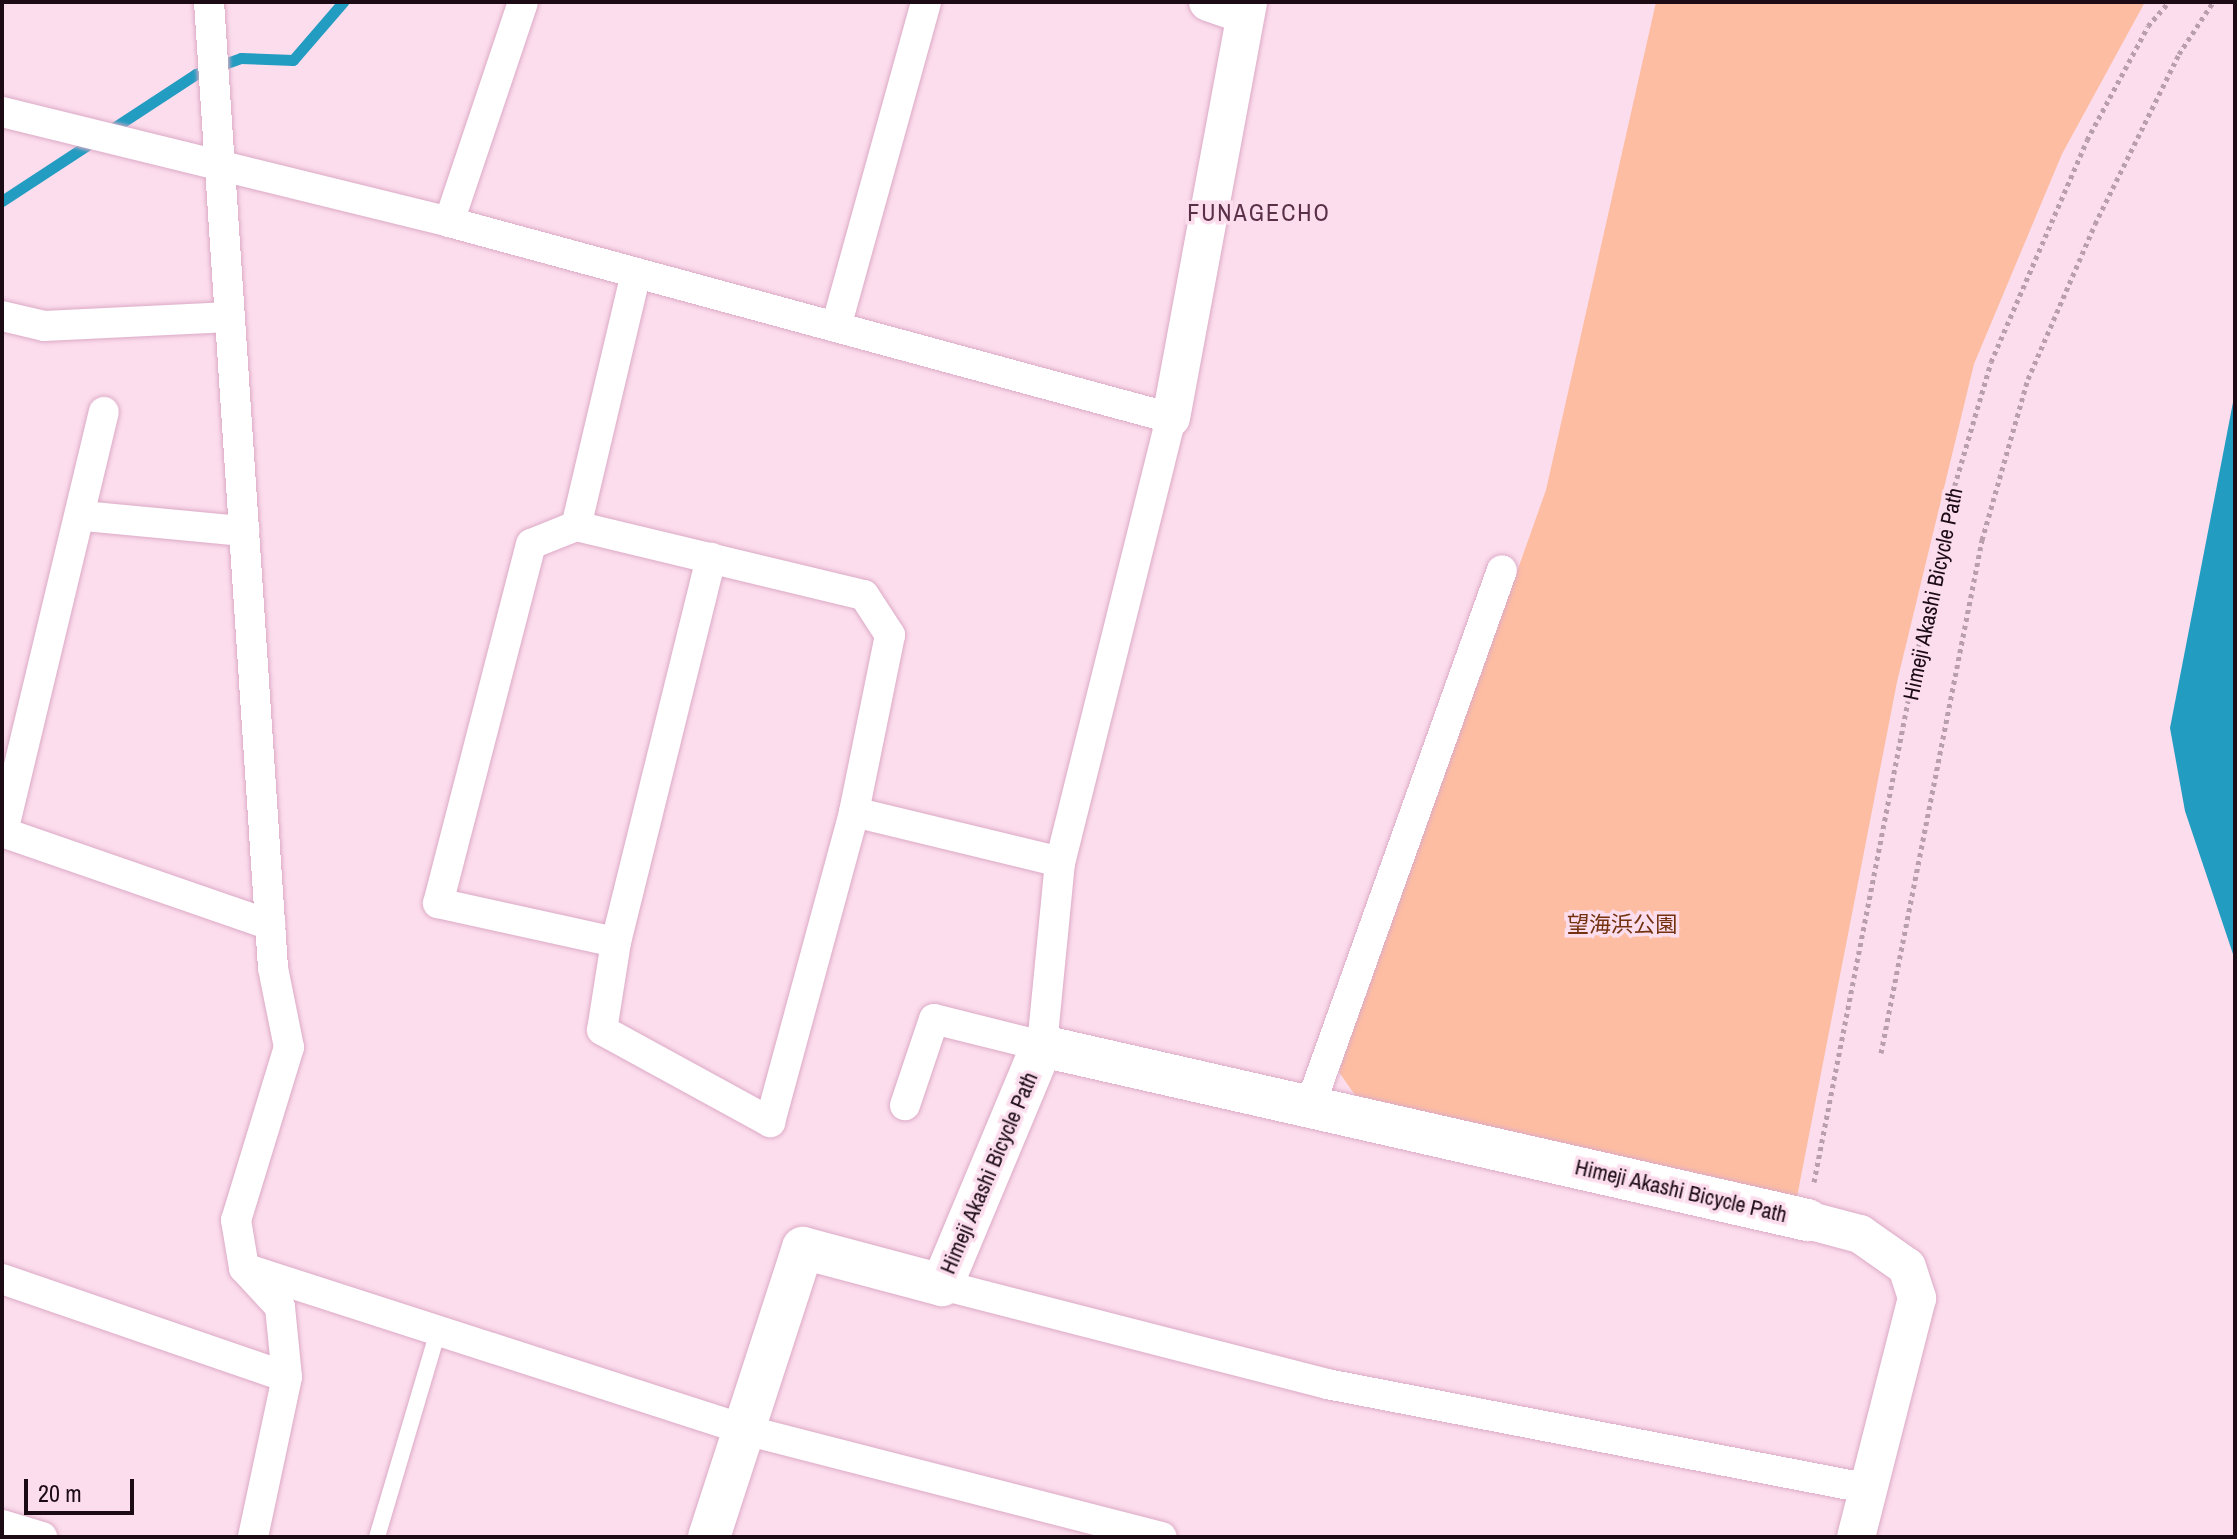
<!DOCTYPE html>
<html>
<head>
<meta charset="utf-8">
<style>
	body { margin:0 }
	#map { position:relative; width:2237px; height:1539px; overflow:hidden; background:#fcdded; font-family:"Archivo Narrow","Noto Sans JP",sans-serif }
	div>[style] { position:absolute }
	[style*='--x'] { left:calc(var(--x)*1px); top:calc(var(--y)*1px); width:calc(var(--w)*1px); rotate:calc(var(--a)*1deg) }
	.green>* { inset:0; background:#fdbda2 }
	.water>* { inset:0; background:#239cc1 }
	.stream>* { height:11px; margin:-5.5px; padding:0 5.5px; transform-origin:5.5px; border-radius:5.5px; background:#239cc1 }
	.path>* { height:5px; margin-top:-2.5px; transform-origin:0; background:repeating-linear-gradient(90deg,#b99eac 0 4px,transparent 0 8px) }
	.roads { filter:drop-shadow(0 0 2px #dcaac6) drop-shadow(0 0 2px #dcaac6) }
	.service>* { height:16px; margin:-8px; padding:0 8px; transform-origin:8px; border-radius:8px; background:#fff }
	.minor>* { height:30px; margin:-15px; padding:0 15px; transform-origin:15px; border-radius:15px; background:#fff }
	.tertiary>* { height:38px; margin:-19px; padding:0 19px; transform-origin:19px; border-radius:19px; background:#fff }
	.secondary>* { height:42px; margin:-21px; padding:0 21px; transform-origin:21px; border-radius:21px; background:#fff }
	span { translate:-50% -50%; white-space:nowrap; text-align:center; line-height:1.15; -webkit-text-stroke:7px #fcdded; paint-order:stroke }
	.street-label { font-size:22px; color:#1c0b15 }
	.park-label { font-size:22px; color:#73310f }
	.neighbourhood-label { font-size:24px; color:#593048; letter-spacing:2px }
	.frame { position:absolute; inset:0; border:4px solid #1c0b15; pointer-events:none }
	.scale { position:absolute; left:24px; top:1479px; width:110px; height:36px; box-sizing:border-box; border:4px solid #1c0b15; border-top:0; padding-left:10px; font-size:24px; line-height:28px; white-space:nowrap; color:#1c0b15; -webkit-text-stroke:6px #fcdded; paint-order:stroke }
</style>
</head>
<body>
<div id="map">
	<div class="green">
		<i style="clip-path:polygon(1656px 2px,2145px 2px,2062px 154px,1974px 364px,1897px 682px,1797px 1197px,1357px 1098px,1339px 1072px,1499px 587px,1514px 580px,1546px 490px)"></i>
	</div>
	<div class="water">
		<i style="clip-path:polygon(2235px 392px,2235px 960px,2185px 811px,2170px 728px)"></i>
	</div>
	<div class="stream">
		<i style="--x:2;--y:201;--w:232;--a:-33.2"></i>
		<i style="--x:196;--y:74;--w:48;--a:-19.6"></i>
		<i style="--x:241;--y:58;--w:52;--a:2.2"></i>
		<i style="--x:293;--y:60;--w:77;--a:-49.2"></i>
	</div>
	<div class="path">
		<i style="--x:1881;--y:1053;--w:523;--a:-78.86"></i>
		<i style="--x:1982;--y:540;--w:167;--a:-74.1"></i>
		<i style="--x:2028;--y:379;--w:169;--a:-66.6"></i>
		<i style="--x:2095;--y:224;--w:190;--a:-63.7"></i>
		<i style="--x:2179;--y:54;--w:62;--a:-56.8"></i>
		<i style="--x:1814;--y:1182;--w:662;--a:-78.94"></i>
		<i style="--x:1941;--y:532;--w:177;--a:-73.6"></i>
		<i style="--x:1991;--y:362;--w:242;--a:-66.6"></i>
		<i style="--x:2087;--y:140;--w:129;--a:-61.8"></i>
		<i style="--x:2148;--y:26;--w:32;--a:-49"></i>
	</div>
	<div class="roads">
		<div class="service">
			<i style="--x:377;--y:1537;--w:215;--a:-73.5"></i>
		</div>
		<div class="minor">
			<i style="--x:209;--y:2;--w:968;--a:86.21"></i>
			<i style="--x:273;--y:968;--w:81;--a:78.6"></i>
			<i style="--x:289;--y:1047;--w:181;--a:107"></i>
			<i style="--x:236;--y:1220;--w:49;--a:80.5"></i>
			<i style="--x:244;--y:1268;--w:53;--a:47.3"></i>
			<i style="--x:280;--y:1307;--w:70;--a:84.3"></i>
			<i style="--x:287;--y:1377;--w:164;--a:102"></i>
			<i style="--x:2;--y:112;--w:460;--a:13.8"></i>
			<i style="--x:449;--y:222;--w:748;--a:15.19"></i>
			<i style="--x:1171;--y:418;--w:458;--a:104"></i>
			<i style="--x:1060;--y:862;--w:185;--a:95.6"></i>
			<i style="--x:1042;--y:1046;--w:111;--a:-166"></i>
			<i style="--x:934;--y:1019;--w:91;--a:108.6"></i>
			<i style="--x:449;--y:222;--w:232;--a:-71.4"></i>
			<i style="--x:636;--y:273;--w:260;--a:103.3"></i>
			<i style="--x:576;--y:526;--w:48;--a:158.2"></i>
			<i style="--x:531;--y:544;--w:371;--a:104.5"></i>
			<i style="--x:438;--y:903;--w:182;--a:12.4"></i>
			<i style="--x:616;--y:942;--w:89;--a:99"></i>
			<i style="--x:602;--y:1030;--w:192;--a:28.7"></i>
			<i style="--x:770;--y:1122;--w:321;--a:-74.8"></i>
			<i style="--x:854;--y:812;--w:212;--a:13.6"></i>
			<i style="--x:2;--y:316;--w:43;--a:13.4"></i>
			<i style="--x:44;--y:326;--w:186;--a:-2.8"></i>
			<i style="--x:836;--y:327;--w:337;--a:-74.5"></i>
			<i style="--x:84;--y:516;--w:161;--a:5.4"></i>
			<i style="--x:576;--y:526;--w:296;--a:13.5"></i>
			<i style="--x:864;--y:595;--w:48;--a:57"></i>
			<i style="--x:890;--y:635;--w:181;--a:101.5"></i>
			<i style="--x:2;--y:832;--w:284;--a:19.1"></i>
			<i style="--x:3;--y:832;--w:432;--a:-76.5"></i>
			<i style="--x:616;--y:942;--w:396;--a:-76.1"></i>
			<i style="--x:1310;--y:1106;--w:569;--a:-70.29"></i>
			<i style="--x:247;--y:1269;--w:527;--a:17.89"></i>
			<i style="--x:749;--y:1431;--w:426;--a:14.4"></i>
			<i style="--x:2;--y:1279;--w:301;--a:19"></i>
			<i style="--x:942;--y:1285;--w:398;--a:14.4"></i>
			<i style="--x:1327;--y:1384;--w:553;--a:10.94"></i>
			<i style="--x:2;--y:1525;--w:42;--a:16.7"></i>
		</div>
		<div class="tertiary">
			<i style="--x:1208;--y:2;--w:39;--a:19"></i>
			<i style="--x:1171;--y:418;--w:423;--a:-79.5"></i>
			<i style="--x:1807;--y:1220;--w:55;--a:14.8"></i>
			<i style="--x:1860;--y:1234;--w:57;--a:35.1"></i>
			<i style="--x:1907;--y:1267;--w:33;--a:72"></i>
			<i style="--x:1917;--y:1298;--w:247;--a:104.3"></i>
		</div>
		<div class="secondary">
			<i style="--x:709;--y:1537;--w:304;--a:-72"></i>
			<i style="--x:803;--y:1248;--w:144;--a:14.9"></i>
			<i style="--x:942;--y:1285;--w:259;--a:-67.3"></i>
			<i style="--x:1042;--y:1046;--w:785;--a:12.81"></i>
		</div>
	</div>
	<div class="street-label">
		<span style="left:1933px;top:594px;rotate:-78deg">Himeji Akashi Bicycle Path</span>
		<span style="left:989px;top:1173px;rotate:-67deg">Himeji Akashi Bicycle Path</span>
		<span style="left:1681px;top:1191px;rotate:13deg">Himeji Akashi Bicycle Path</span>
	</div>
	<div class="park-label">
		<span style="left:1622px;top:925px">望海浜公園</span>
	</div>
	<div class="neighbourhood-label">
		<span style="left:1259px;top:213px">FUNAGECHO</span>
	</div>
	<div class="frame"></div>
	<div class="scale">20 m</div>
</div>
</body>
</html>
